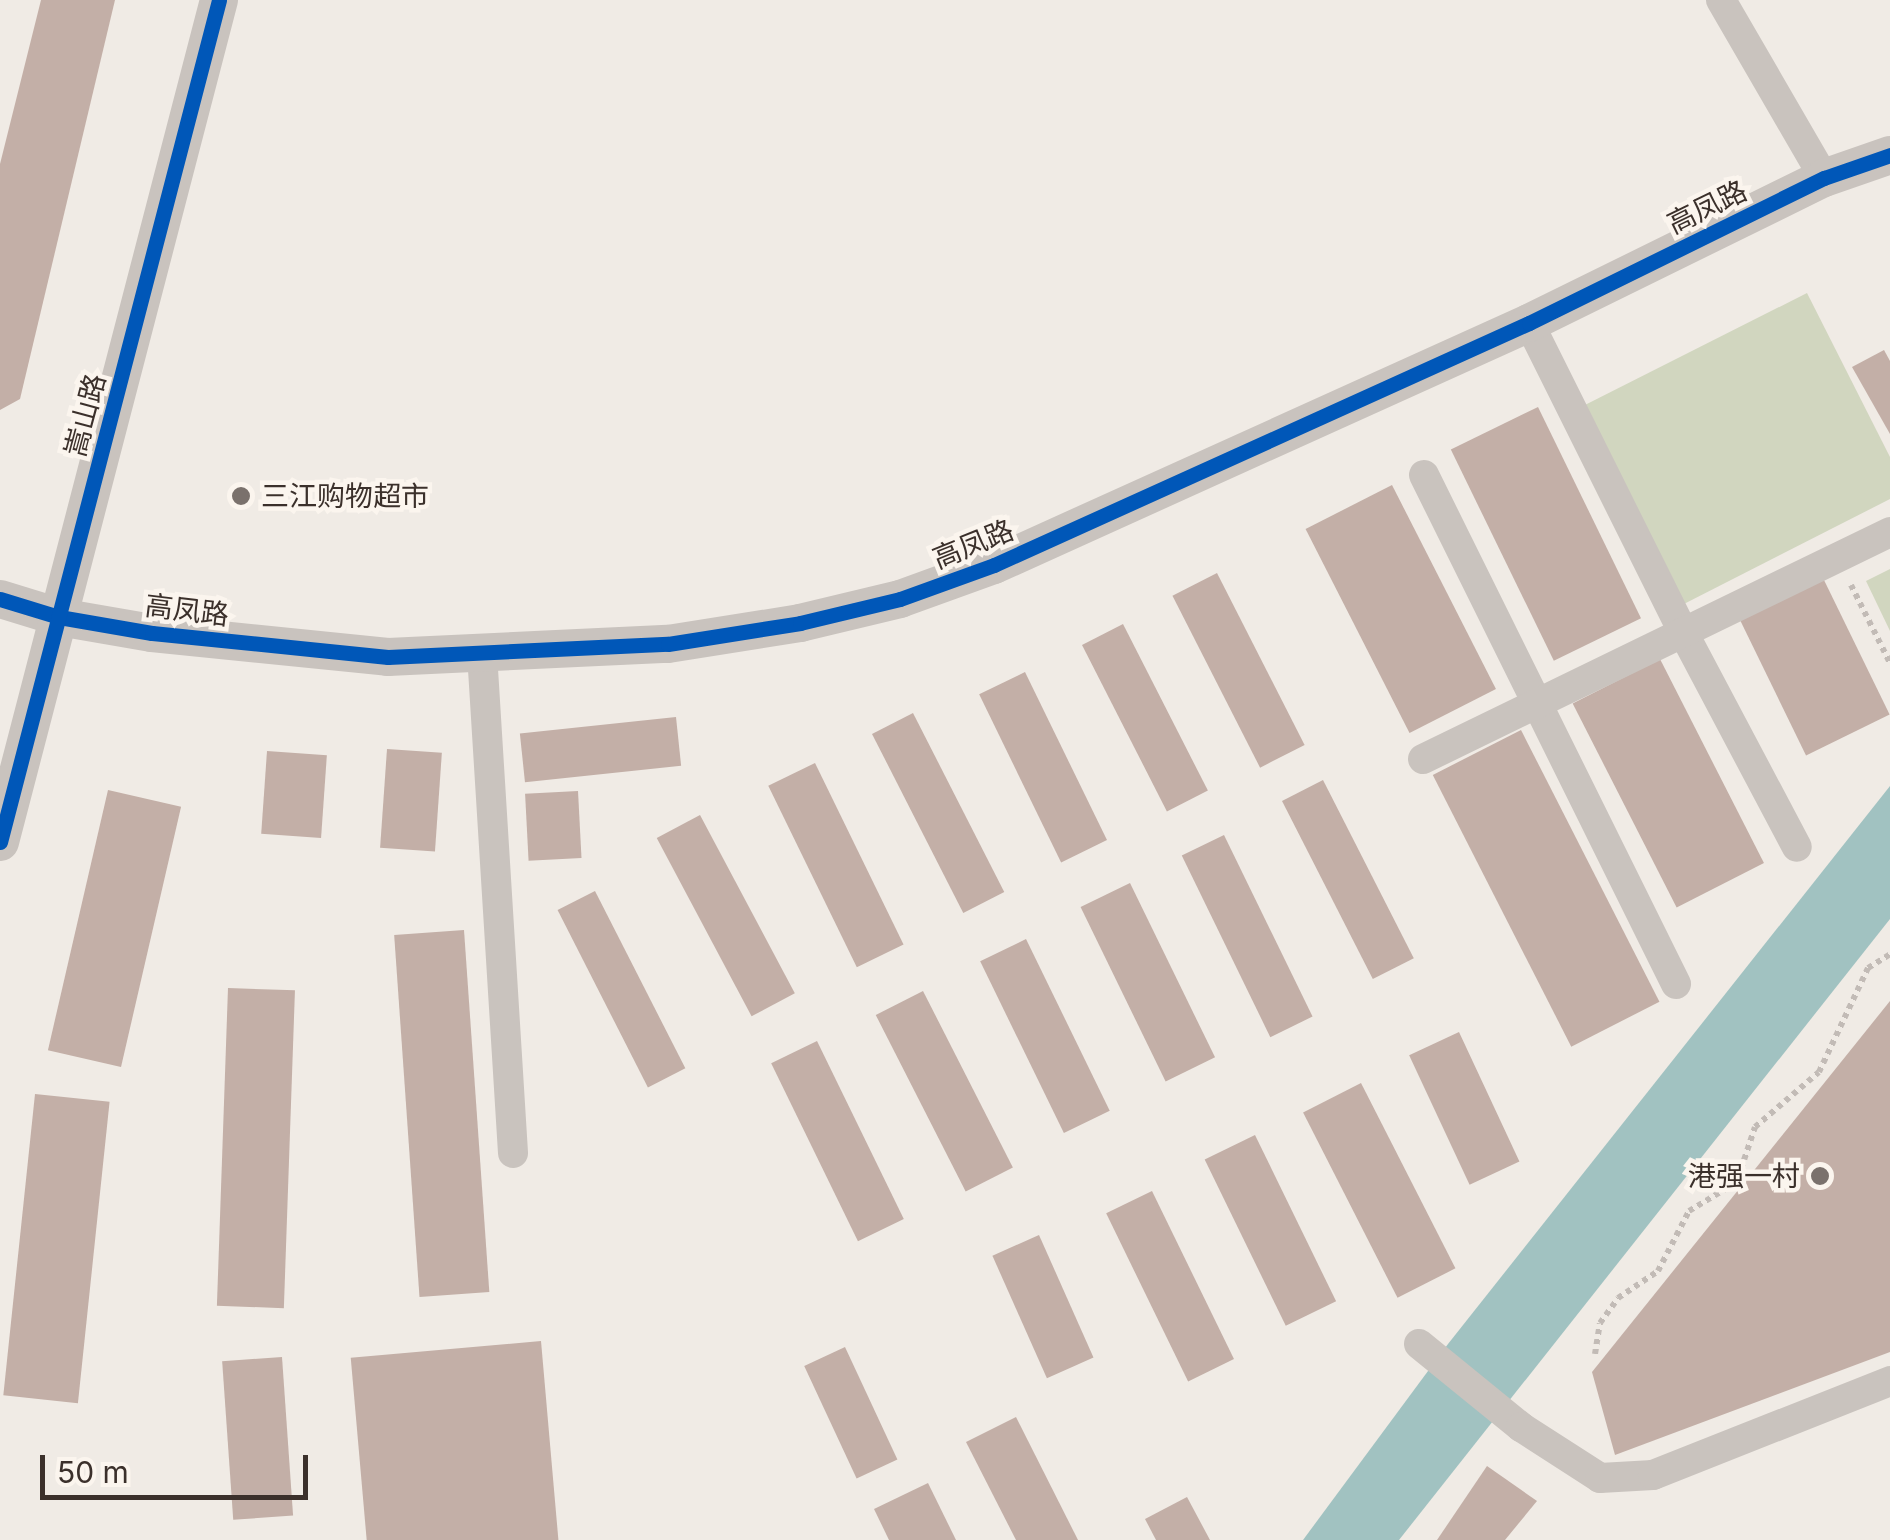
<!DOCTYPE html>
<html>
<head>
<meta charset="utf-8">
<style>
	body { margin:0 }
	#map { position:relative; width:1890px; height:1540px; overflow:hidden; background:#f0ebe5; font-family:Inter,"Noto Sans SC",sans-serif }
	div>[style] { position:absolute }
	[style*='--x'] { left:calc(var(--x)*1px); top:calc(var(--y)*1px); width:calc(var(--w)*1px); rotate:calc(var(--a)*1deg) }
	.green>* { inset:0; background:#d1d6bf }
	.water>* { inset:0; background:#a1c2c1 }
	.building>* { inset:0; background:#c3afa7; transform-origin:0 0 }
	.path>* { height:6px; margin-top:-3px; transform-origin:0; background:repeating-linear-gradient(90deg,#c2bbb6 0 5px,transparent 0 10px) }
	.minor>* { height:30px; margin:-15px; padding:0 15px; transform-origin:15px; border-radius:15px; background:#c9c3be }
	.tertiary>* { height:38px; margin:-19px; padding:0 19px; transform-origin:19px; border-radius:19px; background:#c9c3be }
	.cycleway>* { height:15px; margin:-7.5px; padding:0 7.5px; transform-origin:7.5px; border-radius:7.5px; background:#0057b8 }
	.dots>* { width:28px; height:28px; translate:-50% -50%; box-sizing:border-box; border:5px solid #fbf5ee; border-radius:50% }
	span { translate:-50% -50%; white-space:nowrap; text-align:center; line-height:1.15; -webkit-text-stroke:9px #fbf5ee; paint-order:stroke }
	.street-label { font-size:28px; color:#3b302b }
	.poi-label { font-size:28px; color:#3b302b }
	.left { translate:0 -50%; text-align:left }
	.right { translate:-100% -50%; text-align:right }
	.scale { position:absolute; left:40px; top:1455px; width:268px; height:45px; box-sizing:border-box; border:5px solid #3b302b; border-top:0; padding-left:12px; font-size:30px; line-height:35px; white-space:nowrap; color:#3b302b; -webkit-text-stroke:8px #fbf5ee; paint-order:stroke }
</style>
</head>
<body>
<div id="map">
	<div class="green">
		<i style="clip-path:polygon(1807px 293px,1890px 457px,1890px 499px,1678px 607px,1577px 409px)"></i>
		<i style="clip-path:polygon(1890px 569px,1890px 631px,1866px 581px)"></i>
	</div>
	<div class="water">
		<i style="clip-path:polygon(1890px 786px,1890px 919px,1399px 1540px,1303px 1540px,1448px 1344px)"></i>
	</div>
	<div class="building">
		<i style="clip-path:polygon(41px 0,115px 0,20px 399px,0 410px,0 164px)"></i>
		<i style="clip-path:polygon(1884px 350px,1890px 361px,1890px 434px,1852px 367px)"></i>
		<i style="left:1538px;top:407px;width:235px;height:97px;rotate:64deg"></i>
		<i style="left:1392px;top:485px;width:229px;height:97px;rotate:63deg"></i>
		<i style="left:1217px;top:573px;width:193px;height:50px;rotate:63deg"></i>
		<i style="left:1823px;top:578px;width:152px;height:93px;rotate:64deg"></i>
		<i style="left:1123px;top:624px;width:187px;height:46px;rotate:63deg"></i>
		<i style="left:1660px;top:659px;width:229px;height:98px;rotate:63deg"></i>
		<i style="left:1025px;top:672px;width:187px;height:51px;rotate:64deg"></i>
		<i style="left:913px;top:713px;width:201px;height:46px;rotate:63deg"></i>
		<i style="left:676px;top:717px;width:49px;height:157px;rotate:84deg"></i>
		<i style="left:1521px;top:730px;width:305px;height:99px;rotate:63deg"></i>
		<i style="left:387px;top:749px;width:55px;height:99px;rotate:4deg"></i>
		<i style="left:267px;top:751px;width:60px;height:83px;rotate:4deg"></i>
		<i style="left:815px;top:763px;width:202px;height:52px;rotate:64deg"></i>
		<i style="left:1323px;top:780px;width:200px;height:46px;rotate:63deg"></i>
		<i style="left:108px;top:790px;width:75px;height:267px;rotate:13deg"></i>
		<i style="left:578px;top:791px;width:67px;height:53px;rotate:87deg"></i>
		<i style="left:700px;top:815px;width:202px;height:49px;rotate:62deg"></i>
		<i style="left:1224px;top:835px;width:202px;height:47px;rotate:64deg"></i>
		<i style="left:1130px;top:883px;width:194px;height:55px;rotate:64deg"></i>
		<i style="left:595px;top:891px;width:199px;height:42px;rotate:63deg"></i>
		<i style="left:464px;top:930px;width:363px;height:70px;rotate:86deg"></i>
		<i style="left:1026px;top:939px;width:191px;height:51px;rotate:64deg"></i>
		<i style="left:228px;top:988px;width:67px;height:318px;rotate:2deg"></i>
		<i style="left:923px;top:991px;width:198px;height:53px;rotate:63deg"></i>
		<i style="clip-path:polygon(1890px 1001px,1890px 1352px,1615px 1455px,1592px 1372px)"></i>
		<i style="left:1459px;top:1032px;width:143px;height:55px;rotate:65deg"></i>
		<i style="left:817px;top:1041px;width:198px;height:51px;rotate:64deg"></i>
		<i style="left:1361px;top:1083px;width:208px;height:65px;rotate:63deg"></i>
		<i style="left:35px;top:1094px;width:75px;height:303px;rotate:6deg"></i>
		<i style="left:1255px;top:1135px;width:185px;height:56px;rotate:64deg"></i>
		<i style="left:1152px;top:1191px;width:187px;height:51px;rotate:64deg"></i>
		<i style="left:1039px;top:1235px;width:134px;height:51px;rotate:66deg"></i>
		<i style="left:541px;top:1341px;width:200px;height:191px;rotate:85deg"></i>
		<i style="left:845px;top:1347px;width:124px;height:45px;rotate:65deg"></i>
		<i style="left:282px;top:1357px;width:159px;height:60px;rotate:86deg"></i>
		<i style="clip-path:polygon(1016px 1417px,1078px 1540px,1016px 1540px,966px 1442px)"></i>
		<i style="clip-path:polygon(1487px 1466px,1537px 1501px,1505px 1540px,1437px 1540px)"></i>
		<i style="clip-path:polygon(928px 1483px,956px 1540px,889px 1540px,874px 1509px)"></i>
		<i style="clip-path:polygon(1187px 1497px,1210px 1540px,1156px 1540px,1145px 1519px)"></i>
	</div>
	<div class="path">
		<i style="--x:1851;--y:585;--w:87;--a:63.4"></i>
		<i style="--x:1595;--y:1354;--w:31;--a:-81"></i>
		<i style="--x:1600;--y:1323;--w:31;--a:-54"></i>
		<i style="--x:1618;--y:1298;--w:48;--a:-34"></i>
		<i style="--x:1658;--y:1271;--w:68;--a:-62.7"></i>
		<i style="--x:1689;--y:1211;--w:44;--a:-31.2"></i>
		<i style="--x:1727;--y:1188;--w:24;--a:-54"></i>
		<i style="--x:1741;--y:1169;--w:44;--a:-71.6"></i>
		<i style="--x:1755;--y:1127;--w:84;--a:-40.7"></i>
		<i style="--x:1819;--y:1072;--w:115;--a:-64.8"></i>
		<i style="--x:1868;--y:968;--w:26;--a:-32"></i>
	</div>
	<div class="minor">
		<i style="--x:1721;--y:0;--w:206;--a:59.9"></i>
		<i style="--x:1529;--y:323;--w:345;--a:63.5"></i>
		<i style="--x:1683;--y:632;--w:243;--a:62.1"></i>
		<i style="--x:1424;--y:475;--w:568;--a:63.66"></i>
		<i style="--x:482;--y:653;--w:501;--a:86.45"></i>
		<i style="--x:1423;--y:759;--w:519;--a:-25.92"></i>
		<i style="--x:1419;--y:1344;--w:132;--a:39.1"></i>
		<i style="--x:1521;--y:1427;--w:94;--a:32.8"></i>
		<i style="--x:1600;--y:1478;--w:53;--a:-3.2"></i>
		<i style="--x:1653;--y:1475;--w:255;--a:-21.6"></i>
	</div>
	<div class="tertiary">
		<i style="--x:0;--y:599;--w:62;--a:17"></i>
		<i style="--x:59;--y:617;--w:94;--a:9.8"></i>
		<i style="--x:152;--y:633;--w:237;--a:5.8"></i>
		<i style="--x:388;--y:657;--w:280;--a:-2.7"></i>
		<i style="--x:668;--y:644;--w:134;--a:-9"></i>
		<i style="--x:800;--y:623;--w:103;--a:-13.5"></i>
		<i style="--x:900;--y:599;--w:100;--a:-19.9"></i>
		<i style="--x:994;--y:565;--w:587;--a:-24.34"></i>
		<i style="--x:1529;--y:323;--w:329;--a:-26.2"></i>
		<i style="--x:1824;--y:178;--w:70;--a:-19.2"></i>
		<i style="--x:0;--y:842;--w:870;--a:-75.42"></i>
	</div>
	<div class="cycleway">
		<i style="--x:0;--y:599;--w:62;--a:17"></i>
		<i style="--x:59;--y:617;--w:94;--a:9.8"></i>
		<i style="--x:152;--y:633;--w:237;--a:5.8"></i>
		<i style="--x:388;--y:657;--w:280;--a:-2.7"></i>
		<i style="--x:668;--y:644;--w:134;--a:-9"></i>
		<i style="--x:800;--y:623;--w:103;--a:-13.5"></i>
		<i style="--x:900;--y:599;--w:100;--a:-19.9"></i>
		<i style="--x:994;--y:565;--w:587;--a:-24.34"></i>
		<i style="--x:1529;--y:323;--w:329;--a:-26.2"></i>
		<i style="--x:1824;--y:178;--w:70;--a:-19.2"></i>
		<i style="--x:0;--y:842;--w:870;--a:-75.42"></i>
	</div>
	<div class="dots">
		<i style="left:241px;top:496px;background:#7a716c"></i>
		<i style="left:1820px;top:1176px;background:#7a716c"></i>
	</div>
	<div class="street-label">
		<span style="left:1707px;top:207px;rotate:-26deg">高凤路</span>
		<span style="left:85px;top:415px;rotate:-75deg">嵩山路</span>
		<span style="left:973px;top:544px;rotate:-22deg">高凤路</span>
		<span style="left:187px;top:610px;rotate:7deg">高凤路</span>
	</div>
	<div class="poi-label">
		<span class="left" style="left:261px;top:496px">三江购物超市</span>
		<span class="right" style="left:1800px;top:1176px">港强一村</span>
	</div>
	<div class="scale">50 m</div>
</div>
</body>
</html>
